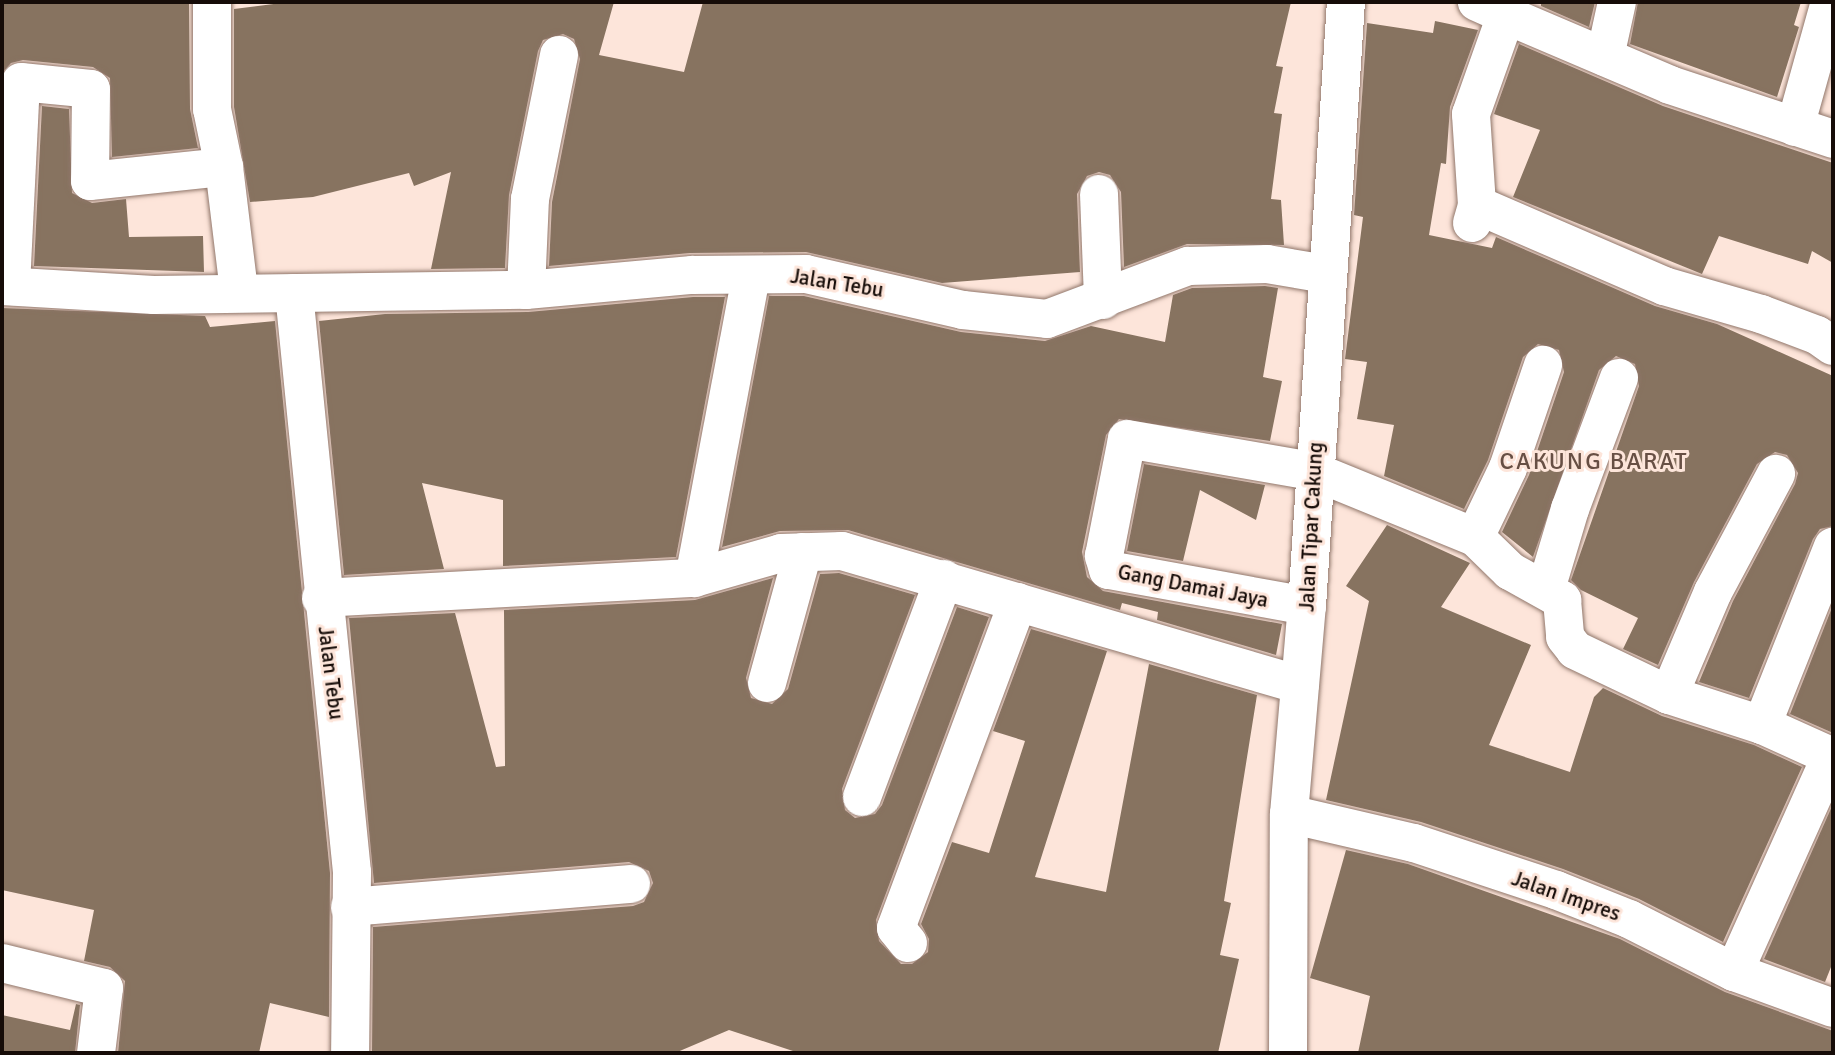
<!DOCTYPE html>
<html>
<head>
<meta charset="utf-8">
<style>
	body { margin:0 }
	#map { position:relative; width:1835px; height:1055px; overflow:hidden; background:#fde5da; font-family:Signika,sans-serif }
	div>[style] { position:absolute }
	[style*='--x'] { left:calc(var(--x)*1px); top:calc(var(--y)*1px); width:calc(var(--w)*1px); rotate:calc(var(--a)*1deg) }
	.building>* { inset:0; background:#877360 }
	.roads { filter:drop-shadow(0 0 2px #90766a) drop-shadow(0 0 2px #90766a) }
	.minor>* { height:38px; margin:-19px; padding:0 19px; transform-origin:19px; border-radius:19px; background:#fff }
	span { translate:-50% -50%; white-space:nowrap; text-align:center; line-height:1.15; -webkit-text-stroke:6px #fde5da; paint-order:stroke }
	.street-label { font-size:21px; color:#160c08 }
	.quarter-label { font-size:24px; color:#674f44; letter-spacing:2px }
	.frame { position:absolute; inset:0; border:4px solid #160c08; pointer-events:none }
</style>
</head>
<body>
<div id="map">
	<div class="building">
		<i style="clip-path:polygon(2px 2px,189px 2px,190px 109px,198px 148px,112px 157px,110px 78px,93px 67px,23px 60px,11px 63px,2px 73px)"></i>
		<i style="clip-path:polygon(289px 2px,614px 2px,599px 55px,684px 72px,703px 2px,1291px 2px,1276px 66px,1283px 67px,1274px 113px,1282px 114px,1271px 199px,1281px 200px,1284px 245px,1187px 244px,1124px 267px,1121px 192px,1110px 175px,1099px 172px,1087px 176px,1077px 194px,1080px 272px,942px 283px,806px 252px,690px 253px,549px 266px,552px 202px,580px 59px,574px 39px,563px 34px,543px 40px,538px 51px,509px 195px,505px 268px,431px 269px,451px 172px,414px 186px,409px 173px,313px 197px,250px 202px,234px 107px,234px 9px)"></i>
		<i style="clip-path:polygon(1541px 2px,1595px 2px,1589px 27px,1541px 6px)"></i>
		<i style="clip-path:polygon(1638px 2px,1801px 2px,1794px 25px,1799px 27px,1777px 97px,1630px 44px)"></i>
		<i style="clip-path:polygon(1435px 21px,1478px 30px,1450px 107px,1446px 164px,1441px 163px,1429px 235px,1492px 248px,1496px 237px,1655px 306px,1717px 324px,1833px 376px,1833px 526px,1820px 529px,1813px 539px,1749px 698px,1699px 682px,1733px 601px,1795px 484px,1798px 473px,1787px 455px,1775px 452px,1757px 464px,1694px 582px,1658px 665px,1623px 649px,1638px 618px,1581px 590px,1571px 580px,1639px 386px,1635px 364px,1616px 356px,1599px 370px,1533px 557px,1502px 532px,1529px 475px,1564px 372px,1559px 350px,1538px 344px,1523px 357px,1488px 460px,1464px 509px,1384px 476px,1394px 425px,1357px 419px,1367px 362px,1345px 359px,1363px 217px,1354px 215px,1367px 23px,1433px 33px)"></i>
		<i style="clip-path:polygon(1519px 44px,1663px 106px,1833px 163px,1833px 263px,1812px 251px,1808px 264px,1719px 236px,1702px 274px,1513px 197px,1540px 130px,1494px 114px)"></i>
		<i style="clip-path:polygon(42px 106px,69px 109px,72px 193px,92px 203px,126px 199px,129px 237px,203px 236px,204px 272px,34px 266px)"></i>
		<i style="clip-path:polygon(1265px 286px,1278px 288px,1263px 377px,1282px 381px,1270px 441px,1119px 419px,1106px 435px,1082px 552px,1087px 577px,1103px 591px,1282px 624px,1276px 655px,1157px 620px,1158px 612px,1122px 603px,1120px 610px,848px 530px,780px 531px,722px 547px,769px 296px,804px 296px,961px 332px,1045px 341px,1091px 326px,1165px 342px,1173px 295px,1192px 288px)"></i>
		<i style="clip-path:polygon(693px 297px,725px 297px,676px 557px,503px 566px,503px 500px,422px 483px,444px 569px,344px 575px,319px 321px,385px 314px,528px 312px)"></i>
		<i style="clip-path:polygon(2px 308px,205px 316px,210px 327px,275px 321px,330px 873px,329px 1017px,270px 1003px,259px 1053px,118px 1053px,125px 981px,110px 967px,84px 961px,94px 910px,2px 890px)"></i>
		<i style="clip-path:polygon(1144px 464px,1265px 485px,1256px 520px,1200px 490px,1183px 561px,1127px 551px)"></i>
		<i style="clip-path:polygon(1387px 525px,1470px 563px,1441px 607px,1531px 645px,1489px 745px,1570px 772px,1594px 697px,1603px 688px,1662px 716px,1754px 745px,1802px 767px,1723px 942px,1639px 899px,1563px 869px,1421px 822px,1326px 800px,1369px 601px,1346px 586px)"></i>
		<i style="clip-path:polygon(839px 573px,915px 595px,842px 789px,845px 810px,855px 818px,875px 814px,882px 805px,957px 607px,989px 617px,876px 920px,879px 941px,901px 964px,912px 964px,928px 952px,929px 939px,921px 924px,952px 842px,989px 853px,1025px 741px,993px 731px,1031px 629px,1107px 651px,1035px 877px,1106px 892px,1149px 664px,1257px 695px,1224px 901px,1231px 903px,1220px 955px,1239px 959px,1218px 1053px,799px 1053px,729px 1030px,675px 1053px,372px 1053px,373px 927px,633px 906px,644px 902px,653px 883px,649px 871px,629px 862px,374px 883px,349px 618px,455px 613px,496px 767px,505px 766px,504px 610px,695px 600px,773px 578px,746px 678px,751px 698px,772px 704px,788px 689px,820px 574px)"></i>
		<i style="clip-path:polygon(1833px 605px,1833px 733px,1790px 714px)"></i>
		<i style="clip-path:polygon(1833px 804px,1833px 962px,1825px 982px,1764px 959px)"></i>
		<i style="clip-path:polygon(1346px 850px,1408px 864px,1620px 939px,1725px 992px,1833px 1031px,1833px 1053px,1358px 1053px,1370px 996px,1310px 978px)"></i>
		<i style="clip-path:polygon(76px 1004px,80px 1005px,75px 1053px,2px 1053px,2px 1015px,70px 1030px)"></i>
	</div>
	<div class="roads">
		<div class="minor">
			<i style="--x:212;--y:2;--w:107;--a:90"></i>
			<i style="--x:212;--y:109;--w:59;--a:78.3"></i>
			<i style="--x:224;--y:167;--w:125;--a:83.1"></i>
			<i style="--x:1506;--y:15;--w:178;--a:23.1"></i>
			<i style="--x:1670;--y:85;--w:172;--a:18.3"></i>
			<i style="--x:1605;--y:57;--w:56;--a:-77.7"></i>
			<i style="--x:1795;--y:127;--w:130;--a:-74.4"></i>
			<i style="--x:1099;--y:194;--w:106;--a:87.8"></i>
			<i style="--x:1477;--y:205;--w:204;--a:23.4"></i>
			<i style="--x:1664;--y:286;--w:101;--a:16.1"></i>
			<i style="--x:1761;--y:314;--w:60;--a:20.6"></i>
			<i style="--x:1817;--y:335;--w:19;--a:35"></i>
			<i style="--x:1472;--y:223;--w:19;--a:-74"></i>
			<i style="--x:1477;--y:205;--w:91;--a:-93.8"></i>
			<i style="--x:1471;--y:114;--w:105;--a:-70.5"></i>
			<i style="--x:1506;--y:15;--w:32;--a:-156"></i>
			<i style="--x:2;--y:286;--w:152;--a:3.4"></i>
			<i style="--x:154;--y:295;--w:372;--a:-0.8"></i>
			<i style="--x:526;--y:290;--w:167;--a:-5.2"></i>
			<i style="--x:692;--y:275;--w:114;--a:-0.5"></i>
			<i style="--x:806;--y:274;--w:161;--a:12.9"></i>
			<i style="--x:963;--y:310;--w:84;--a:6.1"></i>
			<i style="--x:1047;--y:319;--w:151;--a:-20.6"></i>
			<i style="--x:1188;--y:266;--w:79;--a:-1.5"></i>
			<i style="--x:1267;--y:264;--w:60;--a:9.6"></i>
			<i style="--x:11;--y:286;--w:204;--a:-87.2"></i>
			<i style="--x:21;--y:82;--w:70;--a:5.7"></i>
			<i style="--x:91;--y:89;--w:92;--a:90.6"></i>
			<i style="--x:90;--y:181;--w:135;--a:-6"></i>
			<i style="--x:526;--y:290;--w:91;--a:-87.5"></i>
			<i style="--x:530;--y:199;--w:147;--a:-78.6"></i>
			<i style="--x:294;--y:293;--w:582;--a:84.28"></i>
			<i style="--x:352;--y:872;--w:181;--a:90.6"></i>
			<i style="--x:1475;--y:537;--w:76;--a:-64.4"></i>
			<i style="--x:1508;--y:468;--w:109;--a:-71.2"></i>
			<i style="--x:694;--y:578;--w:307;--a:-79.3"></i>
			<i style="--x:1546;--y:589;--w:84;--a:-73.3"></i>
			<i style="--x:1570;--y:509;--w:140;--a:-69.5"></i>
			<i style="--x:321;--y:598;--w:374;--a:-3.1"></i>
			<i style="--x:694;--y:578;--w:91;--a:-16"></i>
			<i style="--x:781;--y:553;--w:61;--a:-1.9"></i>
			<i style="--x:842;--y:551;--w:477;--a:16.3"></i>
			<i style="--x:1307;--y:606;--w:202;--a:-169.7"></i>
			<i style="--x:1108;--y:570;--w:15;--a:-106"></i>
			<i style="--x:1104;--y:556;--w:119;--a:-78.9"></i>
			<i style="--x:1127;--y:439;--w:189;--a:9.8"></i>
			<i style="--x:1313;--y:471;--w:175;--a:22.2"></i>
			<i style="--x:1475;--y:537;--w:49;--a:44.2"></i>
			<i style="--x:1510;--y:571;--w:60;--a:29.1"></i>
			<i style="--x:1562;--y:600;--w:37;--a:85"></i>
			<i style="--x:1565;--y:637;--w:16;--a:52"></i>
			<i style="--x:1575;--y:650;--w:104;--a:25.6"></i>
			<i style="--x:1669;--y:695;--w:98;--a:17.9"></i>
			<i style="--x:1762;--y:725;--w:78;--a:24.3"></i>
			<i style="--x:767;--y:683;--w:136;--a:-74.6"></i>
			<i style="--x:1669;--y:695;--w:112;--a:-66.9"></i>
			<i style="--x:1713;--y:592;--w:134;--a:-61.9"></i>
			<i style="--x:1762;--y:725;--w:192;--a:-68.3"></i>
			<i style="--x:862;--y:797;--w:233;--a:-69.4"></i>
			<i style="--x:1289;--y:814;--w:128;--a:13.1"></i>
			<i style="--x:1414;--y:843;--w:150;--a:18.3"></i>
			<i style="--x:1556;--y:890;--w:79;--a:21.7"></i>
			<i style="--x:1629;--y:919;--w:118;--a:26.8"></i>
			<i style="--x:1734;--y:972;--w:105;--a:20"></i>
			<i style="--x:350;--y:907;--w:282;--a:-4.7"></i>
			<i style="--x:908;--y:943;--w:19;--a:-129"></i>
			<i style="--x:896;--y:928;--w:348;--a:-69.5"></i>
			<i style="--x:2;--y:963;--w:105;--a:13.8"></i>
			<i style="--x:104;--y:988;--w:65;--a:97"></i>
			<i style="--x:1734;--y:972;--w:237;--a:-65.8"></i>
			<i style="--x:1288;--y:1053;--w:239;--a:-89.8"></i>
			<i style="--x:1289;--y:814;--w:209;--a:-85.1"></i>
			<i style="--x:1307;--y:606;--w:605;--a:-86.31"></i>
		</div>
	</div>
	<div class="street-label">
		<span style="left:837px;top:283px;rotate:9deg">Jalan Tebu</span>
		<span style="left:1311px;top:527px;rotate:-87deg">Jalan Tipar Cakung</span>
		<span style="left:1193px;top:586px;rotate:11deg">Gang Damai Jaya</span>
		<span style="left:331px;top:673px;rotate:83deg">Jalan Tebu</span>
		<span style="left:1566px;top:896px;rotate:19deg">Jalan Impres</span>
	</div>
	<div class="quarter-label">
		<span style="left:1594px;top:462px">CAKUNG BARAT</span>
	</div>
	<div class="frame"></div>
</div>
</body>
</html>
